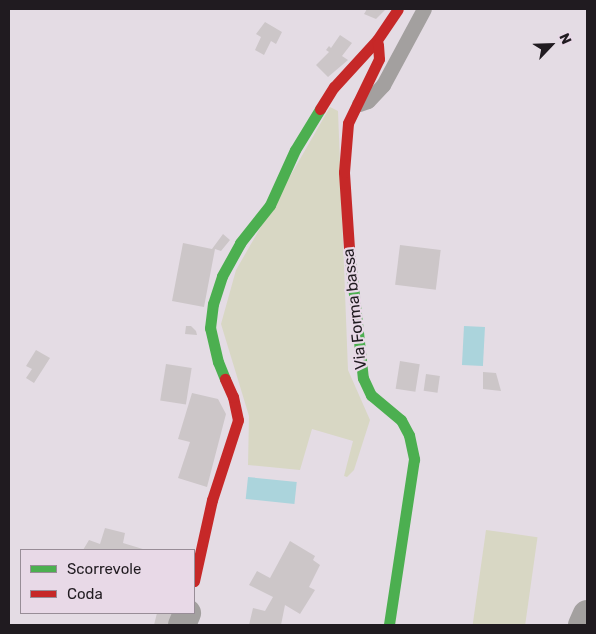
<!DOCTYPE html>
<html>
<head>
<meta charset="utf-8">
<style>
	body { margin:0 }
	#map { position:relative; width:596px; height:634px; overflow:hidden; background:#e4dce4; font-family:Rubik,sans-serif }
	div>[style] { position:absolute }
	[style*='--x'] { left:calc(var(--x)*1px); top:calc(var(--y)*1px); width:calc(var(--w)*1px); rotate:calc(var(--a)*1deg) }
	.green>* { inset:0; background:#d8d7c4; transform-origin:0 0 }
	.water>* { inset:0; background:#abd4dc; transform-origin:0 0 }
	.building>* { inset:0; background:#ccc6c8; transform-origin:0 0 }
	.lane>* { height:15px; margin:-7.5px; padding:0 7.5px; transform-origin:7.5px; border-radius:7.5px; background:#a3a09f }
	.street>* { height:28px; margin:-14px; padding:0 14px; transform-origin:14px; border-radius:14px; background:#a3a09f }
	.fast>* { height:11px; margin:-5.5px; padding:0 5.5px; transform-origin:5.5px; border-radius:5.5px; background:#4caf50 }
	.jam>* { height:11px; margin:-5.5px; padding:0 5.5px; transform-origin:5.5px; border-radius:5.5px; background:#c62828 }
	span { translate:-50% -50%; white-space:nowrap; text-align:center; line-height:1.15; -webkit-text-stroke:4.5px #e8d9e7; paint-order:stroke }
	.street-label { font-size:16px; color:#201b20 }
	.frame { position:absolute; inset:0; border:10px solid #201b20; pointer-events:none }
	.legend { position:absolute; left:20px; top:549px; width:175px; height:65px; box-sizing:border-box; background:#e8d9e7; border:1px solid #988d97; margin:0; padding:6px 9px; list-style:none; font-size:15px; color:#201b20 }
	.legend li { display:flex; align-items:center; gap:10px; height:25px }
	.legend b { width:25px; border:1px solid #988d97 }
	.north { position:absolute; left:526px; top:20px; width:50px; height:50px; -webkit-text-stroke:4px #e8d9e7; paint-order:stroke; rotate:66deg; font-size:14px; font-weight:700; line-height:20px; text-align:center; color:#201b20 }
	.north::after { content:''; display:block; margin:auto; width:18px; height:22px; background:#201b20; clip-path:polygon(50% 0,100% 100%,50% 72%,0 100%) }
</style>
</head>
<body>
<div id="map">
	<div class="green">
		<i style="clip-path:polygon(330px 107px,338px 111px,348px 370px,370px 420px,354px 470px,347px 477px,344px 476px,353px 441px,312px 429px,300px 470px,248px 465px,249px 416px,221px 324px,236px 270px)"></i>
		<i style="left:486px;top:530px;width:52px;height:96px;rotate:8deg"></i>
	</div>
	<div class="water">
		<i style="left:464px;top:326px;width:21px;height:39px;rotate:3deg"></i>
		<i style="left:248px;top:477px;width:49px;height:22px;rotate:6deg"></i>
	</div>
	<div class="building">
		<i style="clip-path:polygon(367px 9px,386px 9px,376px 19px,364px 14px)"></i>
		<i style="clip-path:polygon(265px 22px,282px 32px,276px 44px,271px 41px,264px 55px,255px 50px,261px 37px,256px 34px)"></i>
		<i style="clip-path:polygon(340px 35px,352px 43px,342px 56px,348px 60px,328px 77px,316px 65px,329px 52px,326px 50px,329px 46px,331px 48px)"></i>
		<i style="clip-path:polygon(223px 234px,230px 240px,221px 251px,215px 249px,204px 307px,172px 301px,183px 243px,212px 249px)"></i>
		<i style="left:400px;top:245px;width:41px;height:40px;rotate:7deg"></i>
		<i style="clip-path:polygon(186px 326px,191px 326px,196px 331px,197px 335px,185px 334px)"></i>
		<i style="clip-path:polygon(36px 350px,50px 358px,34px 383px,26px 378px,32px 369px,26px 366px)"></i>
		<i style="left:400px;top:361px;width:20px;height:28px;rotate:9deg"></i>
		<i style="left:166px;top:364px;width:26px;height:37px;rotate:9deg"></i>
		<i style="clip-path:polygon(483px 372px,496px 373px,501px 391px,483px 389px)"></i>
		<i style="left:426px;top:374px;width:14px;height:17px;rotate:8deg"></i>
		<i style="clip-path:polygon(192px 393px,218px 399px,226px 414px,207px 487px,178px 478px,190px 442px,178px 439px)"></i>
		<i style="clip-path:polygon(105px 528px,125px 533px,123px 543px,146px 550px,83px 550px,89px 540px,100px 544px)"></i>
		<i style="clip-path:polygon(290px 541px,315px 556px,313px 560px,320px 565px,309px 587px,315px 590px,300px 614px,285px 605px,281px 625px,249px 625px,253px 608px,265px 611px,273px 597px,249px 585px,257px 571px,270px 578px)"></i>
		<i style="clip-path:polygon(157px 613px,180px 613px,175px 625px,154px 625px)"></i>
	</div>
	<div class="lane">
		<i style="--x:359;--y:104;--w:9;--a:-18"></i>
		<i style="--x:368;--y:101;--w:22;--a:-47"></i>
		<i style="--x:383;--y:85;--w:86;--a:-61.7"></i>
	</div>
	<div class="street">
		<i style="--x:182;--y:625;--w:13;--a:-67"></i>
		<i style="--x:582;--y:625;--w:12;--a:-66"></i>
	</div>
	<div class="fast">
		<i style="--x:349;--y:248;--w:131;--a:83.9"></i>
		<i style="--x:363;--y:378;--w:19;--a:65"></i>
		<i style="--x:371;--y:395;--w:39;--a:40"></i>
		<i style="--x:401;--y:420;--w:17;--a:62"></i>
		<i style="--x:409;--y:435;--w:25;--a:78"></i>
		<i style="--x:414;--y:459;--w:168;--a:98.6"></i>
		<i style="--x:225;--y:379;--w:18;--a:-112"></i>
		<i style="--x:218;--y:362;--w:35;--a:-103"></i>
		<i style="--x:210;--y:328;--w:24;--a:-83"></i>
		<i style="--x:213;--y:304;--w:29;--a:-72"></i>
		<i style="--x:222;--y:276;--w:38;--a:-61"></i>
		<i style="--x:240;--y:243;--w:48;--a:-51.7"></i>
		<i style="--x:270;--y:205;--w:60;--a:-65.6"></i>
		<i style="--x:295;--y:150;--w:48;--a:-58.6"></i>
	</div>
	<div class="jam">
		<i style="--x:320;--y:109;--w:26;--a:-58"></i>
		<i style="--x:334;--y:87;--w:64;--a:-47.5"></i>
		<i style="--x:377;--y:40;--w:37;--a:-56"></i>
		<i style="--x:349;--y:248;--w:76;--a:-93.8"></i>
		<i style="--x:344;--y:172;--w:49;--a:-85.3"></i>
		<i style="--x:348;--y:123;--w:71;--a:-64.2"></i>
		<i style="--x:379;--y:59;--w:15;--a:-94"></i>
		<i style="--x:194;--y:581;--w:83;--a:-77.5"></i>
		<i style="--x:212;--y:500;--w:84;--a:-72"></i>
		<i style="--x:238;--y:420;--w:24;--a:-102"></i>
		<i style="--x:233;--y:397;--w:20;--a:-114"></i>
	</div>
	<div class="street-label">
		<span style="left:355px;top:309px;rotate:-96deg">Via Forma bassa</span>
	</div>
	<div class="frame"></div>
	<ul class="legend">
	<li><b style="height:6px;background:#4caf50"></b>Scorrevole</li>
	<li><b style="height:6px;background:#c62828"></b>Coda</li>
	</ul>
	<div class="north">N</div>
</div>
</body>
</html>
